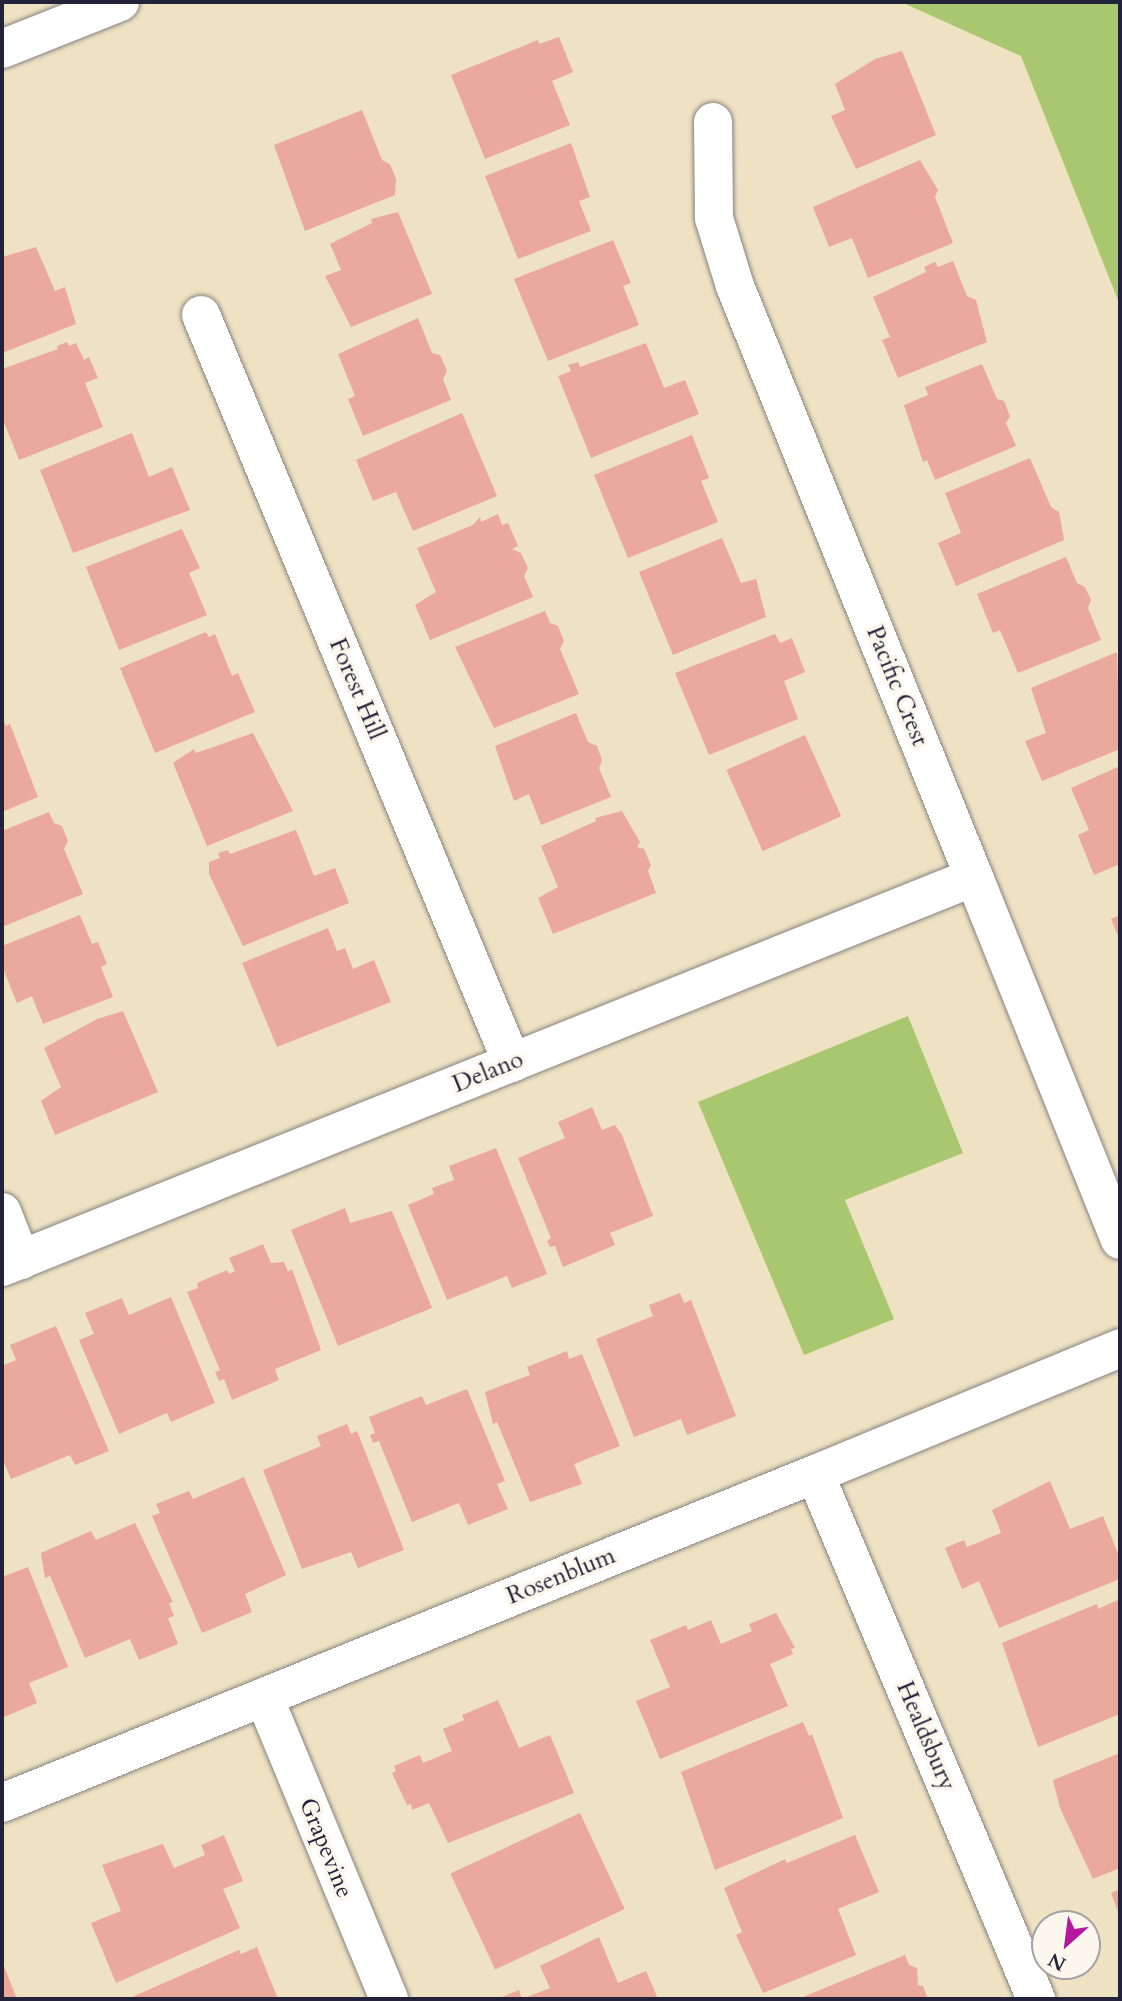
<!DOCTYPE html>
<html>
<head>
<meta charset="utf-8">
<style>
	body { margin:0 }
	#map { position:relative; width:1122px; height:2001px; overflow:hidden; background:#eee2c3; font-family:Cardo,serif }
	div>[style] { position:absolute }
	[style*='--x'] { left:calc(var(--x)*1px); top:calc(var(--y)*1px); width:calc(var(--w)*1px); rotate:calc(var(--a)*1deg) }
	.green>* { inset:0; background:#a9c76e }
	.building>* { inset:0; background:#eba99c; transform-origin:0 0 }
	.roads { filter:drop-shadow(0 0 2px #88827f) drop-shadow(0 0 2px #88827f) }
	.street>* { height:38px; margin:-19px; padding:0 19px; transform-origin:19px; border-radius:19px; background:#fff }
	.secondary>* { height:38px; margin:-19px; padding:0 19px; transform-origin:19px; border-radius:19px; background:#fff }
	.primary>* { height:38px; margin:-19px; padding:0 19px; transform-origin:19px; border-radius:19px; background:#fff }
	span { translate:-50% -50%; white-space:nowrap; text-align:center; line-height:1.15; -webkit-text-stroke:7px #fbf7ec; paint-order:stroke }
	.street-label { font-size:24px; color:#22223b }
	.frame { position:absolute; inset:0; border:4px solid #22223b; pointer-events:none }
	.north { position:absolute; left:1031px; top:1910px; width:70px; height:70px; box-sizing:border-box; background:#fbf7ec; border:2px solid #a4a2a5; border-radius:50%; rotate:208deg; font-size:19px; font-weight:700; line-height:28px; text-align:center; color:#22223b }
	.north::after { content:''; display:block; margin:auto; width:24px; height:32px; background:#b5179e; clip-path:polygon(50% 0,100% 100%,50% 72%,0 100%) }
</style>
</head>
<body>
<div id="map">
	<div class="green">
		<i style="clip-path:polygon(901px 2px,1120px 2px,1120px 305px,1021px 56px)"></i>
		<i style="clip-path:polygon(908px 1016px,963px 1153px,845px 1200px,894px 1319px,804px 1355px,698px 1102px)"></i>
	</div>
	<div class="building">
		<i style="clip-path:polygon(559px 37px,573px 72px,552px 81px,570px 125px,485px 159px,451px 75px,538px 40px,539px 44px)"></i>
		<i style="clip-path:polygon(902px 51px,936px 135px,856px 169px,831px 116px,845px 110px,835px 84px,875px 59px)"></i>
		<i style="clip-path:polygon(362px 110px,382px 160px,390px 164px,396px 179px,395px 195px,305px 231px,274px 145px)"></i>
		<i style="clip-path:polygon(571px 143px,590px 197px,579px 201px,591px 231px,518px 259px,485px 176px)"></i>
		<i style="clip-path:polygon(920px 160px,938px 190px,935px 197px,953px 243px,868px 278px,852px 238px,829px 247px,813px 207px)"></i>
		<i style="clip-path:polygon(398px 212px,432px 294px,351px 327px,325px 276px,341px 270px,330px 244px,372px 223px,371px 219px)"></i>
		<i style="clip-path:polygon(613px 240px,631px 283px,623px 286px,639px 325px,548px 361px,514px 279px)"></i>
		<i style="clip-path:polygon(36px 247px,55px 291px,65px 287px,76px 324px,2px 353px,2px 257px)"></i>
		<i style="clip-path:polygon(953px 261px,967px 296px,976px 300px,987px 342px,898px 378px,882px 340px,890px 337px,873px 297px,926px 272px,924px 267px,935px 262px,938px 267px)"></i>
		<i style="clip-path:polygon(418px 318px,432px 353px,440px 355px,447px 371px,443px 379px,451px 400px,363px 436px,348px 399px,355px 396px,338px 354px)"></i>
		<i style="clip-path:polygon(67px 342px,69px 346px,76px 343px,84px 360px,89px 357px,98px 378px,85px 383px,103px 427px,19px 460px,2px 417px,2px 369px,58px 349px,57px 346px)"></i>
		<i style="clip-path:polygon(646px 343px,664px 388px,685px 380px,699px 414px,591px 458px,558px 376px,571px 371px,568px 365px,578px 362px,580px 367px)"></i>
		<i style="clip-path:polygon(982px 364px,997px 399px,1004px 401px,1010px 416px,1006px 423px,1016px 446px,935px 480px,927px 460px,923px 462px,904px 405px,928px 395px,925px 387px)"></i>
		<i style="clip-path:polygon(462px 413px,497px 496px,413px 531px,396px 492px,373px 501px,356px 460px)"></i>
		<i style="clip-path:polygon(132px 433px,149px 477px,172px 467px,190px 510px,73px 553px,40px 470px)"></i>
		<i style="clip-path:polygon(692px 435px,709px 478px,701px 481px,718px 522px,628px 558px,594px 475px)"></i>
		<i style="clip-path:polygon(1030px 458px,1051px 507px,1059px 512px,1064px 540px,956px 586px,938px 543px,961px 533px,945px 493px)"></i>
		<i style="clip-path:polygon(498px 514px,502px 525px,508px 523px,518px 546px,512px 549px,521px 553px,528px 568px,524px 576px,533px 597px,430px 640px,415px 605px,436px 592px,417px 548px,473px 525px,480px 517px,481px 522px)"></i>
		<i style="clip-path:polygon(182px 529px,200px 568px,189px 573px,207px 615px,119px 650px,86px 567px)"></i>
		<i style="clip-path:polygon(722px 538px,741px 583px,756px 579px,766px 617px,673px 655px,639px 572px)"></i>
		<i style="clip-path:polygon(1066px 557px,1077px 583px,1085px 587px,1091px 600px,1088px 608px,1101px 640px,1018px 673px,1000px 630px,993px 633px,977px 594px)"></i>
		<i style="clip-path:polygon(545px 611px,550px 623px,558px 626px,564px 641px,560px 649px,579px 694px,494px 728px,455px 647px)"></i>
		<i style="clip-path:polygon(206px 632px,209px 637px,215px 634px,232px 676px,238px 673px,255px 712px,155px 753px,120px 668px)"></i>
		<i style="clip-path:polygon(775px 634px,780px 643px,792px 638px,805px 672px,784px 681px,798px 719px,709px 755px,675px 673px)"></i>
		<i style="clip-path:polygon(1117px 652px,1120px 749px,1042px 781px,1025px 741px,1046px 733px,1031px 688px)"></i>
		<i style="clip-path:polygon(576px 713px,588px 742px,597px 746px,602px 760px,599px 768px,611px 797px,541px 825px,529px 794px,514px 801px,495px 746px)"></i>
		<i style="clip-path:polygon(2px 716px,6px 726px,10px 724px,38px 797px,2px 812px)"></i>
		<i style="clip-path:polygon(253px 733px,293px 811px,207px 846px,173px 763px,194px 749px,196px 753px)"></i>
		<i style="left:805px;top:735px;width:89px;height:86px;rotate:66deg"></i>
		<i style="clip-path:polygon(1120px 766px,1120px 864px,1094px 875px,1078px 835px,1089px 830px,1071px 788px)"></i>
		<i style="clip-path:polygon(622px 811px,640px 842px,637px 847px,644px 849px,651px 865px,648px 871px,656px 893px,553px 934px,538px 898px,558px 887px,541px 846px,596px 821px,595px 818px)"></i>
		<i style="clip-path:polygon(49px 812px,54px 823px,62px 826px,68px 841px,64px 849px,83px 894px,2px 927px,2px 831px)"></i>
		<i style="clip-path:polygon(296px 830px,314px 876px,335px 868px,349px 903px,243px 946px,209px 874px,209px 862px,220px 858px,218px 853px,228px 850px,230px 854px)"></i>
		<i style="clip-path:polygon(80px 915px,92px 944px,98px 942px,107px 964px,101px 967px,113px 997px,43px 1024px,32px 996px,17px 1003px,2px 966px,2px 946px)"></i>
		<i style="clip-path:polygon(1120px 915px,1120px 941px,1111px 919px)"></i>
		<i style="clip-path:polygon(328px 928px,337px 951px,345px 948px,353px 969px,374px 960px,391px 1002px,277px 1047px,242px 963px)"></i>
		<i style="clip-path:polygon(123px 1011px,158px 1092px,55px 1135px,41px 1101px,61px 1087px,44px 1048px,97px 1019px)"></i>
		<i style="clip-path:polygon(592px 1107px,602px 1130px,615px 1125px,622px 1135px,653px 1216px,610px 1233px,615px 1245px,563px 1267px,555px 1246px,550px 1247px,547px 1241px,551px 1238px,518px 1158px,565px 1138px,558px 1122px)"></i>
		<i style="clip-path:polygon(496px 1148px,547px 1274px,512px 1288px,507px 1276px,447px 1300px,408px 1205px,434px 1194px,432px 1188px,454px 1180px,449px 1166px)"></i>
		<i style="clip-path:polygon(345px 1208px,350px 1223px,392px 1211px,432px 1308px,338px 1346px,291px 1230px)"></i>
		<i style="clip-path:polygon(263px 1244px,271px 1263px,284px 1262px,288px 1272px,292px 1269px,321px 1350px,275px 1369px,279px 1380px,232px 1400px,224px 1379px,219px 1381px,215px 1372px,220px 1370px,187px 1292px,198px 1288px,197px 1283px,227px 1270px,229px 1274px,235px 1271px,229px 1258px)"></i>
		<i style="clip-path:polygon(680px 1293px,684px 1303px,691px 1300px,736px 1416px,687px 1435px,681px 1419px,634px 1437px,596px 1339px,653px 1316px,649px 1305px)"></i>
		<i style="clip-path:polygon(171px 1297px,215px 1403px,171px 1422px,167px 1413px,119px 1434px,79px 1340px,94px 1334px,85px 1313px,122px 1298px,129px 1315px)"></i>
		<i style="clip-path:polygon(56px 1326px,109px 1451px,75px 1465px,70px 1455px,11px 1479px,2px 1458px,2px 1366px,16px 1360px,10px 1345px)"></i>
		<i style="clip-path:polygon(567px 1351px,569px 1359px,582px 1354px,620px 1446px,574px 1464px,582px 1484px,530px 1502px,497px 1422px,493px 1424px,485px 1392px,530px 1375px,527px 1367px)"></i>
		<i style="clip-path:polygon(467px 1389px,505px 1481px,497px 1484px,508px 1509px,468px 1525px,459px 1503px,412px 1522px,379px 1441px,373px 1443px,370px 1435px,375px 1433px,369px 1417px,422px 1396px,426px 1405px)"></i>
		<i style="clip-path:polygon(347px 1424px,351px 1434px,357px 1431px,404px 1550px,358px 1568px,351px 1552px,302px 1569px,263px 1470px,321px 1446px,317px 1436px)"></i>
		<i style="clip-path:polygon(244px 1477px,286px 1575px,245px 1594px,252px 1612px,202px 1633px,152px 1516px,160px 1513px,156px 1504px,189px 1491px,193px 1499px)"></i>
		<i style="clip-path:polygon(1050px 1481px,1070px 1529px,1103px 1516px,1120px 1559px,1120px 1579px,999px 1628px,979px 1581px,962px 1589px,945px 1548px,964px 1540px,967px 1547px,1001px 1533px,992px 1510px)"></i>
		<i style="clip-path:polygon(135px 1523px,173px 1602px,169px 1603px,174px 1616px,168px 1618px,178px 1644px,139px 1660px,130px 1639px,85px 1658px,50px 1576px,45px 1578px,41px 1553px,91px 1531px,96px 1540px)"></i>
		<i style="clip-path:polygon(28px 1567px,68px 1667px,29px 1683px,37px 1703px,2px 1718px,2px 1577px)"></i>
		<i style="clip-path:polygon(1120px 1599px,1120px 1714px,1038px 1747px,1002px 1643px,1097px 1604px,1098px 1609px)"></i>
		<i style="clip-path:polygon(776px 1613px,795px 1648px,791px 1649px,793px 1654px,770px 1664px,788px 1706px,660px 1759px,636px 1701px,670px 1687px,650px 1640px,686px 1625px,688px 1630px,711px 1620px,721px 1644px,752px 1631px,749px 1624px)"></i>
		<i style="clip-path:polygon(498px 1700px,519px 1748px,550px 1735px,574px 1793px,448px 1843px,429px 1803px,412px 1810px,411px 1804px,407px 1805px,392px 1773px,396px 1771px,394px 1766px,420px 1755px,423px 1763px,452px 1751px,443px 1729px,464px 1720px,462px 1715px)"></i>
		<i style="clip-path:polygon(803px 1722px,809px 1736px,812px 1734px,843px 1818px,715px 1870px,681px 1772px)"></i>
		<i style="clip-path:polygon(1120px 1753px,1120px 1868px,1093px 1879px,1060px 1808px,1053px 1780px)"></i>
		<i style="left:580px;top:1813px;width:106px;height:143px;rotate:65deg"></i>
		<i style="clip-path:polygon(224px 1835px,243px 1881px,223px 1889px,240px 1928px,116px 1983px,91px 1923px,121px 1911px,102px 1865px,163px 1844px,174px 1868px,205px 1855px,201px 1845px)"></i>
		<i style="clip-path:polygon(855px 1835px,879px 1892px,838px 1909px,856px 1955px,763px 1993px,736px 1935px,742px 1932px,724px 1888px,785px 1859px,787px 1863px)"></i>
		<i style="clip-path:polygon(1120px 1889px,1120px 1917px,1111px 1893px)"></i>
		<i style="clip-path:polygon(599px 1937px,618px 1983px,646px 1971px,658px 1999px,497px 1999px,519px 1990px,522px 1999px,550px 1988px,540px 1966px)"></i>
		<i style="clip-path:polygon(257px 1947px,278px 1999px,132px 1997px,239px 1950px,241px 1954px)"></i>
		<i style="clip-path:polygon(905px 1955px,909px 1965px,917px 1968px,918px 1985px,923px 1986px,928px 1999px,798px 1999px)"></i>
		<i style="clip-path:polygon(2px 1961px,17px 1999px,2px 1999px)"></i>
	</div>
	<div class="roads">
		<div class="street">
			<i style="--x:201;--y:315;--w:810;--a:67.42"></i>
			<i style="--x:2;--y:1212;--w:52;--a:68.4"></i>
			<i style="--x:2;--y:1267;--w:1047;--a:-21.86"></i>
			<i style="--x:974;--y:877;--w:637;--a:-112.02"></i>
			<i style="--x:735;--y:286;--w:71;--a:-107.2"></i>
			<i style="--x:714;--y:218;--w:96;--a:-90.6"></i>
			<i style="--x:264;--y:1697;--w:327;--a:67.5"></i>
			<i style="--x:2;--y:1803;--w:877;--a:-22.03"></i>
			<i style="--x:815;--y:1474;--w:570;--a:67.17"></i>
		</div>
		<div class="secondary">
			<i style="--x:974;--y:877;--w:391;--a:68.1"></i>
			<i style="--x:815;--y:1474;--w:330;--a:-22.4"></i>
		</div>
		<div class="primary">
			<i style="--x:2;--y:49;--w:127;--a:-21.7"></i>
		</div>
	</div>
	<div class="street-label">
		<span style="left:897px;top:686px;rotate:68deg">Pacific Crest</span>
		<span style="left:357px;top:689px;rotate:67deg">Forest Hill</span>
		<span style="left:488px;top:1072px;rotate:-22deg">Delano</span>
		<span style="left:561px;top:1576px;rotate:-22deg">Rosenblum</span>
		<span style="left:926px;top:1736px;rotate:67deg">Healdsbury</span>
		<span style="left:326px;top:1848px;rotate:68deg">Grapevine</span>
	</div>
	<div class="frame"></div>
	<div class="north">N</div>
</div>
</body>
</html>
